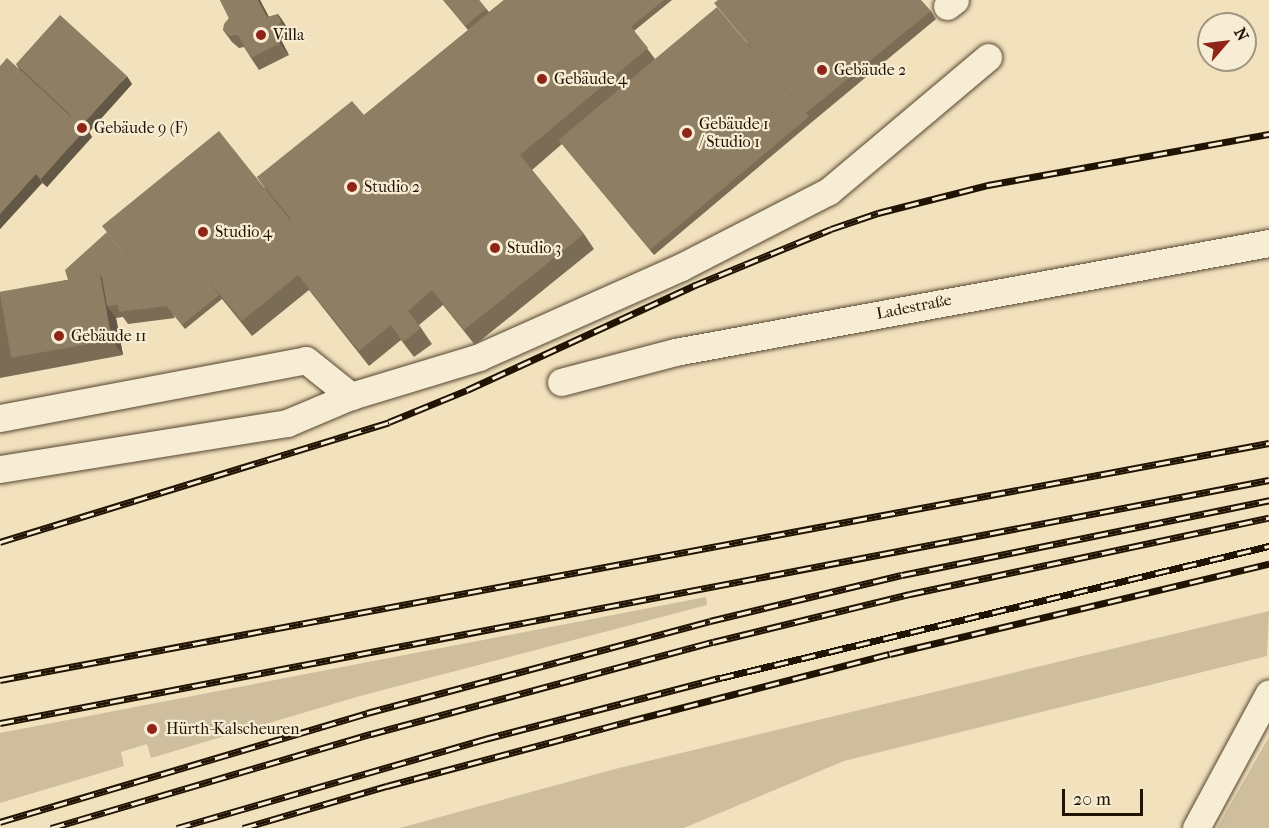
<!DOCTYPE html>
<html>
<head>
<meta charset="utf-8">
<style>
	body { margin:0 }
	#map { position:relative; width:1269px; height:828px; overflow:hidden; background:#f2e1bd; font-family:"IM FELL French Canon",serif }
	div>[style] { position:absolute }
	[style*='--x'] { left:calc(var(--x)*1px); top:calc(var(--y)*1px); width:calc(var(--w)*1px); rotate:calc(var(--a)*1deg) }
	.green>* { inset:0; background:#cebe9d }
	.roads { filter:drop-shadow(0 0 2px #554631) drop-shadow(0 0 2px #554631) }
	.minor>* { height:27px; margin:-13.5px; padding:0 13.5px; transform-origin:13.5px; border-radius:13.5px; background:#f7ecd4 }
	.rail>* { height:7px; margin-top:-3.5px; transform-origin:0; background:repeating-linear-gradient(90deg,#f7ecd4 0 14px,#211302 0 28px); box-sizing:border-box; border-block:2px solid #211302 }
	.wall>* { inset:0; background:#7a6c55 }
	.shaded-wall>* { inset:0; background:#635845 }
	.building>* { inset:0; background:#8e7e63; transform-origin:0 0 }
	.dots>* { width:16px; height:16px; translate:-50% -50%; box-sizing:border-box; border:3px solid #f7ecd4; border-radius:50% }
	span { translate:-50% -50%; white-space:nowrap; text-align:center; line-height:1.15; -webkit-text-stroke:4.5px #f7ecd4; paint-order:stroke }
	.poi-label { font-size:16px; color:#211302 }
	.left { translate:0 -50%; text-align:left }
	.street-label { font-size:16px; color:#211302 }
	.north { position:absolute; left:1197px; top:12px; width:60px; height:60px; box-sizing:border-box; background:#f7ecd4; border:2px solid #a19580; border-radius:50%; rotate:62deg; font-size:16px; font-weight:700; line-height:24px; text-align:center; color:#211302 }
	.north::after { content:''; display:block; margin:auto; width:21px; height:27px; background:#8f2418; clip-path:polygon(50% 0,100% 100%,50% 72%,0 100%) }
	.scale { position:absolute; left:1062px; top:789px; width:81px; height:27px; box-sizing:border-box; border:3px solid #211302; border-top:0; padding-left:8px; font-size:18px; line-height:21px; white-space:nowrap; color:#211302; -webkit-text-stroke:4px #f7ecd4; paint-order:stroke }
</style>
</head>
<body>
<div id="map">
	<div class="green">
		<i style="clip-path:polygon(706px 597px,707px 605px,360px 696px,151px 758px,147px 744px,121px 752px,124px 766px,0 803px,0 733px)"></i>
		<i style="clip-path:polygon(1269px 611px,1267px 656px,844px 761px,684px 828px,400px 828px,615px 769px)"></i>
		<i style="clip-path:polygon(1269px 737px,1269px 828px,1217px 828px)"></i>
	</div>
	<div class="roads">
		<div class="minor">
			<i style="--x:947;--y:6;--w:10;--a:-37"></i>
			<i style="--x:561;--y:382;--w:118;--a:-14.7"></i>
			<i style="--x:675;--y:352;--w:604;--a:-10.4"></i>
			<i style="--x:0;--y:418;--w:311;--a:-10.7"></i>
			<i style="--x:306;--y:360;--w:58;--a:38.7"></i>
			<i style="--x:0;--y:469;--w:291;--a:-9.1"></i>
			<i style="--x:287;--y:423;--w:69;--a:-22.9"></i>
			<i style="--x:351;--y:396;--w:134;--a:-16.9"></i>
			<i style="--x:479;--y:357;--w:221;--a:-24"></i>
			<i style="--x:681;--y:267;--w:166;--a:-27.2"></i>
			<i style="--x:829;--y:191;--w:208;--a:-40.1"></i>
			<i style="--x:1196;--y:828;--w:153;--a:-61.6"></i>
		</div>
	</div>
	<div class="rail">
		<i style="--x:0;--y:542;--w:407;--a:-17.1"></i>
		<i style="--x:389;--y:422;--w:84;--a:-22.3"></i>
		<i style="--x:467;--y:390;--w:249;--a:-24.7"></i>
		<i style="--x:693;--y:286;--w:149;--a:-22.4"></i>
		<i style="--x:831;--y:229;--w:50;--a:-18.8"></i>
		<i style="--x:878;--y:213;--w:114;--a:-14.3"></i>
		<i style="--x:988;--y:185;--w:286;--a:-10.3"></i>
		<i style="--x:0;--y:680;--w:1291;--a:-10.58"></i>
		<i style="--x:0;--y:723;--w:1292;--a:-10.84"></i>
		<i style="--x:0;--y:822;--w:383;--a:-16.5"></i>
		<i style="--x:367;--y:713;--w:355;--a:-15"></i>
		<i style="--x:710;--y:621;--w:197;--a:-13.5"></i>
		<i style="--x:902;--y:575;--w:375;--a:-11.5"></i>
		<i style="--x:51;--y:828;--w:334;--a:-16.4"></i>
		<i style="--x:371;--y:734;--w:354;--a:-15.1"></i>
		<i style="--x:713;--y:642;--w:203;--a:-13.7"></i>
		<i style="--x:910;--y:594;--w:367;--a:-12"></i>
		<i style="--x:177;--y:828;--w:321;--a:-16.1"></i>
		<i style="--x:485;--y:739;--w:243;--a:-14.6"></i>
		<i style="--x:720;--y:678;--w:565;--a:-13.52"></i>
		<i style="--x:243;--y:828;--w:150;--a:-16.3"></i>
		<i style="--x:387;--y:786;--w:252;--a:-15"></i>
		<i style="--x:630;--y:721;--w:268;--a:-14.5"></i>
		<i style="--x:890;--y:654;--w:390;--a:-13.4"></i>
	</div>
	<div class="wall">
		<i style="clip-path:polygon(220px 0,260px 0,269px 17px,278px 14px,286px 26px,289px 34px,281px 40px,289px 55px,259px 70px,251px 58px,244px 47px,239px 48px,232px 42px,223px 30px,229px 18px)"></i>
		<i style="clip-path:polygon(443px 0,479px 0,489px 12px,504px 0,672px 0,634px 31px,655px 59px,931px 11px,936px 19px,812px 122px,654px 255px,562px 144px,532px 170px,584px 234px,594px 249px,475px 345px,443px 305px,419px 325px,432px 344px,414px 357px,401px 340px,369px 366px,309px 290px,252px 336px,222px 299px,185px 329px,173px 314px,175px 318px,128px 324px,123px 317px,116px 318px,123px 355px,0 378px,0 293px,68px 280px,265px 188px,257px 177px,364px 115px,468px 30px)"></i>
		<i style="clip-path:polygon(16px 64px,132px 84px,89px 132px,92px 137px,70px 161px,47px 187px,42px 183px,0 229px,0 66px,19px 69px)"></i>
	</div>
	<div class="shaded-wall">
		<i style="clip-path:polygon(258px 0,260px 0,275px 29px,267px 17px)"></i>
		<i style="clip-path:polygon(278px 14px,286px 26px,289px 34px,281px 22px)"></i>
		<i style="clip-path:polygon(273px 29px,281px 40px,289px 55px,280px 43px)"></i>
		<i style="clip-path:polygon(127px 76px,132px 84px,89px 132px,92px 137px,47px 187px,41px 179px,82px 125px)"></i>
		<i style="clip-path:polygon(36px 174px,42px 183px,0 229px,0 214px)"></i>
		<i style="clip-path:polygon(100px 274px,110px 289px,107px 306px,116px 318px,123px 355px,112px 340px)"></i>
	</div>
	<div class="building">
		<i style="clip-path:polygon(220px 0,258px 0,267px 17px,278px 14px,281px 22px,273px 29px,280px 43px,251px 58px,238px 35px,230px 36px,223px 30px,224px 24px,229px 18px)"></i>
		<i style="clip-path:polygon(444px 0,479px 0,486px 9px,465px 26px)"></i>
		<i style="clip-path:polygon(504px 0,664px 0,631px 27px,623px 17px,525px 98px,469px 30px,468px 30px)"></i>
		<i style="clip-path:polygon(718px 0,921px 0,931px 11px,806px 113px,714px 3px)"></i>
		<i style="left:717px;top:7px;width:143px;height:207px;rotate:50deg"></i>
		<i style="clip-path:polygon(60px 15px,127px 76px,82px 125px,86px 129px,64px 153px,41px 179px,36px 174px,0 214px,0 140px,26px 164px,71px 115px,16px 64px)"></i>
		<i style="clip-path:polygon(623px 17px,648px 48px,520px 155px,584px 234px,464px 330px,432px 290px,408px 311px,421px 328px,403px 342px,391px 325px,359px 351px,298px 275px,242px 321px,211px 284px,291px 219px,257px 177px,352px 101px,364px 115px,469px 30px,525px 98px)"></i>
		<i style="clip-path:polygon(7px 58px,70px 116px,26px 164px,0 140px,0 66px)"></i>
		<i style="clip-path:polygon(219px 131px,290px 220px,211px 284px,219px 295px,182px 325px,102px 226px)"></i>
		<i style="clip-path:polygon(107px 232px,167px 306px,119px 312px,118px 305px,107px 306px,102px 278px,100px 274px,68px 280px,65px 270px)"></i>
		<i style="left:100px;top:274px;width:67px;height:102px;rotate:80deg"></i>
	</div>
	<div class="dots">
		<i style="left:261px;top:35px;background:#8f2418"></i>
		<i style="left:822px;top:70px;background:#8f2418"></i>
		<i style="left:542px;top:79px;background:#8f2418"></i>
		<i style="left:82px;top:128px;background:#8f2418"></i>
		<i style="left:687px;top:133px;background:#8f2418"></i>
		<i style="left:352px;top:187px;background:#8f2418"></i>
		<i style="left:203px;top:232px;background:#8f2418"></i>
		<i style="left:495px;top:248px;background:#8f2418"></i>
		<i style="left:59px;top:336px;background:#8f2418"></i>
		<i style="left:152px;top:729px;background:#8f2418"></i>
	</div>
	<div class="poi-label">
		<span class="left" style="left:273px;top:35px">Villa</span>
		<span class="left" style="left:834px;top:70px">Gebäude 2</span>
		<span class="left" style="left:554px;top:79px">Gebäude 4</span>
		<span class="left" style="left:699px;top:133px">Gebäude 1<br>/ Studio 1</span>
		<span class="left" style="left:94px;top:128px">Gebäude 9 (F)</span>
		<span class="left" style="left:364px;top:187px">Studio 2</span>
		<span class="left" style="left:215px;top:232px">Studio 4</span>
		<span class="left" style="left:507px;top:248px">Studio 3</span>
		<span class="left" style="left:71px;top:336px">Gebäude 11</span>
		<span class="left" style="left:166px;top:729px">Hürth-Kalscheuren</span>
	</div>
	<div class="street-label">
		<span style="left:914px;top:307px;rotate:-11deg">Ladestraße</span>
	</div>
	<div class="north">N</div>
	<div class="scale">20 m</div>
</div>
</body>
</html>
